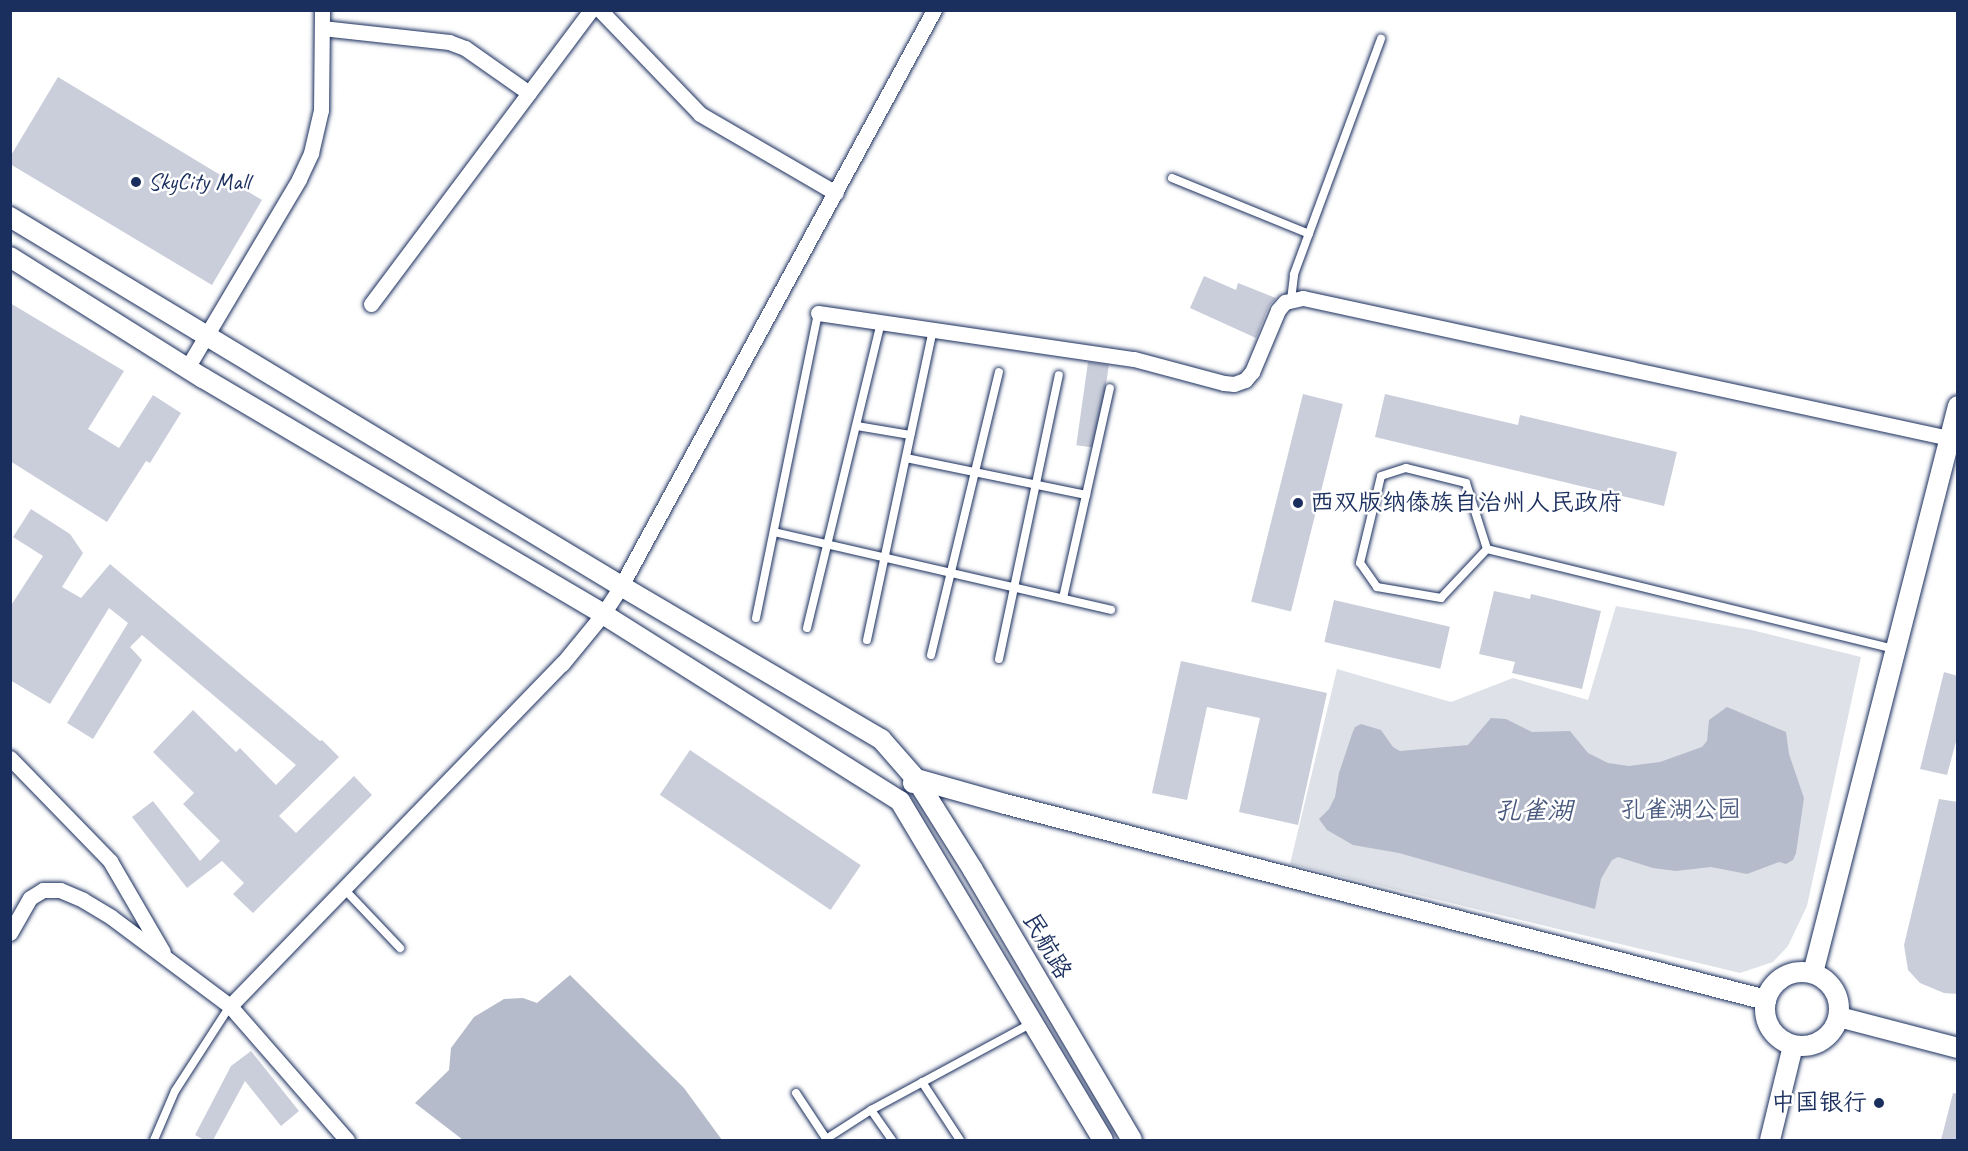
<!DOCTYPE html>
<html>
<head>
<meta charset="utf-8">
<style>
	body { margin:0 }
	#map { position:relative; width:1968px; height:1151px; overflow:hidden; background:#fff; font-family:Caveat,"LXGW WenKai TC",sans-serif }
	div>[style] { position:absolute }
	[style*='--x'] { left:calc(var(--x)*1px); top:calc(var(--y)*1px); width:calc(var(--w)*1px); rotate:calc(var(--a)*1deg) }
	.green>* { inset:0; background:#dee1e7 }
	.water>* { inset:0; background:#b5bbca }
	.building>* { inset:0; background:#caceda; transform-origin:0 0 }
	.roads { filter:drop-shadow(0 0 2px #1b2f5e) drop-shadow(0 0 2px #1b2f5e) }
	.service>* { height:8px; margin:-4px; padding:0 4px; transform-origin:4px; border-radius:4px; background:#fff }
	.minor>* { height:15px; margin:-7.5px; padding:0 7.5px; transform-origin:7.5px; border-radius:7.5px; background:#fff }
	.secondary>* { height:20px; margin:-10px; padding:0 10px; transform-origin:10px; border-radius:10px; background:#fff }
	.secondary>.ring { margin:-10px; padding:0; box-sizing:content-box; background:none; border:20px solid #fff; border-radius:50% }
	.dots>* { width:16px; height:16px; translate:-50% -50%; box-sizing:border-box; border:3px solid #fff; border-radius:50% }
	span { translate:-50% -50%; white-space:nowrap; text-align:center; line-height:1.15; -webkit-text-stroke:5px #fff; paint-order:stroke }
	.poi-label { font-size:24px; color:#1b2f5e }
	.left { translate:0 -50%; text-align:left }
	.right { translate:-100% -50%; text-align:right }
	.park-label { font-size:24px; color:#4c5c80 }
	.street-label { font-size:24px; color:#1b2f5e }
	.water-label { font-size:26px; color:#49597e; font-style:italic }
	.frame { position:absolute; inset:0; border:12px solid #1b2f5e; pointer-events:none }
</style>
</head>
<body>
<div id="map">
	<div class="green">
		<i style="clip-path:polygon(1616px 606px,1752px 630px,1861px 657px,1807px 906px,1788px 946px,1773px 962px,1740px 973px,1290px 864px,1337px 669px,1451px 702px,1513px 678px,1588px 700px)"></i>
	</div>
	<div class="water">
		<i style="clip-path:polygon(1727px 707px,1786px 732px,1789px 754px,1804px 798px,1796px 853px,1793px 860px,1786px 864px,1779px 862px,1747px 874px,1711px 867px,1676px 871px,1653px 868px,1618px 857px,1612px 860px,1601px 879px,1595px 909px,1399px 853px,1353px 845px,1327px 830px,1319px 819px,1329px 809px,1335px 797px,1339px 773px,1352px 734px,1355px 727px,1361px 724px,1381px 730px,1393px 747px,1400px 751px,1468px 745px,1491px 718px,1506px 719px,1532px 732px,1570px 731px,1588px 753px,1608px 763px,1629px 766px,1660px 762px,1702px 747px,1707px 741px,1709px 720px)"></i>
		<i style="clip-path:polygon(570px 975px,684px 1088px,722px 1140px,463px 1140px,415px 1103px,449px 1070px,451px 1048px,474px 1017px,504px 999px,523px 998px,537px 1003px)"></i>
	</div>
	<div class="building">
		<i style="clip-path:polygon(58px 77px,262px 200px,212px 285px,10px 164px,10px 157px)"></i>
		<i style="clip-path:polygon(1204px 276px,1236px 290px,1238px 283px,1276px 298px,1269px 306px,1256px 338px,1190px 308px)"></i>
		<i style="clip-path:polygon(10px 303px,124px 371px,88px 429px,119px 448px,153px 395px,181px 413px,150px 463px,146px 461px,107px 522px,10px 461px)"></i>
		<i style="left:1088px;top:362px;width:21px;height:84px;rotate:8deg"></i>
		<i style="left:1303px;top:394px;width:41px;height:214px;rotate:14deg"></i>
		<i style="clip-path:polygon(1385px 394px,1518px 425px,1520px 415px,1677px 452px,1664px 506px,1375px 437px)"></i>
		<i style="clip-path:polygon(31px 509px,70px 534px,83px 553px,62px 587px,81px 598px,110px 564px,320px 741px,322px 740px,339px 757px,279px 816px,296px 833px,354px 776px,372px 795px,253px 913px,233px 894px,244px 883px,222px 861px,187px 888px,132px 817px,153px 801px,200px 861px,220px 841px,183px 804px,194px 793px,153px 752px,193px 710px,236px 752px,240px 748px,276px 785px,296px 765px,142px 635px,130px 647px,142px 660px,93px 739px,67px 723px,128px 623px,109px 608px,50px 704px,10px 680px,10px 607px,43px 556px,13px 537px)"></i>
		<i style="clip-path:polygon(1494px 591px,1530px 599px,1531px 594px,1601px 611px,1582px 689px,1512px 673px,1515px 662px,1479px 654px)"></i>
		<i style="left:1334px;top:600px;width:119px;height:43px;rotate:13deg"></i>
		<i style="clip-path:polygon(1181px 661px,1327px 693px,1298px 825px,1239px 812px,1260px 718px,1207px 707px,1187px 800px,1152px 793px)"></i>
		<i style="clip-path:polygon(1944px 672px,1958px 676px,1958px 734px,1947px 775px,1920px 769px)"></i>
		<i style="left:690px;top:750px;width:206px;height:54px;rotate:34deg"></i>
		<i style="clip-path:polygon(1939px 799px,1958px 802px,1958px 994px,1944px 993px,1920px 983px,1908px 970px,1904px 945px)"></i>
		<i style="clip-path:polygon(251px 1051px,299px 1111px,281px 1126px,245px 1081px,213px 1140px,204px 1140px,195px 1135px,231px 1066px)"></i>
		<i style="clip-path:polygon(1953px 1093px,1958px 1094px,1958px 1140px,1941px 1140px)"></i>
	</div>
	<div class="roads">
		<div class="service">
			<i style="--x:1172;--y:178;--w:148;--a:22.2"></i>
			<i style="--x:1291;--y:300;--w:26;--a:-83"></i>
			<i style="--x:1294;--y:274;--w:251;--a:-69.7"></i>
			<i style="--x:857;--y:426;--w:54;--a:9.6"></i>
			<i style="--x:906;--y:458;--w:184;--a:11.6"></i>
			<i style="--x:1406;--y:468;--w:62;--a:14"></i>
			<i style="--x:1466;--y:483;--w:69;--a:72.3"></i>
			<i style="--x:1487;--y:549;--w:67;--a:133.2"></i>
			<i style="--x:1441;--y:598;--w:65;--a:-170.2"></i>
			<i style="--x:1377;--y:587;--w:29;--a:-125"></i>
			<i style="--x:1360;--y:563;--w:89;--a:-76.4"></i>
			<i style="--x:1381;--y:476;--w:26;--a:-18"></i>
			<i style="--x:774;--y:532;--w:346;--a:13"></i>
			<i style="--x:1487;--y:549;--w:419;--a:13.8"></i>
			<i style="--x:1063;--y:598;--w:215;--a:-77.4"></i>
			<i style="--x:756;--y:618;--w:311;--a:-78.5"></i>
			<i style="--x:807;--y:628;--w:315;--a:-76.4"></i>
			<i style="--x:867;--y:640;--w:318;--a:-78"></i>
			<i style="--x:931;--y:655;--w:291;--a:-76.5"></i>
			<i style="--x:999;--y:659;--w:290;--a:-78.1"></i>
			<i style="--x:343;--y:888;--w:83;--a:46.5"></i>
			<i style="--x:922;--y:1082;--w:69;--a:56.8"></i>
			<i style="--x:796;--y:1093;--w:56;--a:56.6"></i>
			<i style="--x:871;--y:1110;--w:37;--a:55"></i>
			<i style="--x:826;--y:1139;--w:54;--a:-32.8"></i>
			<i style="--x:871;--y:1110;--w:183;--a:-28.4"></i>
			<i style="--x:154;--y:1140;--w:53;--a:-66.8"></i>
			<i style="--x:175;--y:1091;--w:101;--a:-57.1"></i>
		</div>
		<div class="minor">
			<i style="--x:600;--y:10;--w:144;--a:46.1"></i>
			<i style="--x:700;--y:114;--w:157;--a:30.2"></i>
			<i style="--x:322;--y:28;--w:128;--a:6.3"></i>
			<i style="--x:449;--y:42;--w:17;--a:21"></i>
			<i style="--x:465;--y:48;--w:78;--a:35.1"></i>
			<i style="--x:371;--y:304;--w:367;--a:-53.2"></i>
			<i style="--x:818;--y:313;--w:319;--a:8.3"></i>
			<i style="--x:1134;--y:359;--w:93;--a:14.9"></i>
			<i style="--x:1224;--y:383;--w:10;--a:6"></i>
			<i style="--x:1234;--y:384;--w:12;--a:-20"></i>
			<i style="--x:1245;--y:380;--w:11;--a:-49"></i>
			<i style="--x:1252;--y:372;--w:67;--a:-67.2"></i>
			<i style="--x:1278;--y:310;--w:11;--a:-49"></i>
			<i style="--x:1285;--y:302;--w:18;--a:-13"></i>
			<i style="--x:1303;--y:298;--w:661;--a:12.23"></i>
			<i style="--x:187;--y:368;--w:220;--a:-59.3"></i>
			<i style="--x:299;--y:179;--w:29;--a:-65"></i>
			<i style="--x:311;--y:153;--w:44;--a:-76.9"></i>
			<i style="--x:321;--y:110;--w:100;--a:-89.4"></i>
			<i style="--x:10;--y:758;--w:144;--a:45.8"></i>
			<i style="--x:110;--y:861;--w:105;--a:59.8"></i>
			<i style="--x:10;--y:933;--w:40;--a:-60.3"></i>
			<i style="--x:30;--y:898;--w:15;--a:-32"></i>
			<i style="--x:43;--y:890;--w:17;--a:0"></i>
			<i style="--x:60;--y:890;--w:25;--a:23"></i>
			<i style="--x:83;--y:900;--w:33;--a:31"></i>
			<i style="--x:111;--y:917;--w:149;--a:36.8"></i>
			<i style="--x:230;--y:1006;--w:178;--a:48.9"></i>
			<i style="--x:230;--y:1006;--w:477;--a:-45.9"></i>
			<i style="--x:562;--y:664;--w:65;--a:-50.6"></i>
			<i style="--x:603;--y:614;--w:33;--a:-57"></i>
			<i style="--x:621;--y:586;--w:656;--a:-61.48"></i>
		</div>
		<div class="secondary">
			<i style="--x:10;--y:217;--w:714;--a:31.13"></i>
			<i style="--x:621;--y:586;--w:302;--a:30.5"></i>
			<i style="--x:881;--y:739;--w:53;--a:48.8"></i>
			<i style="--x:916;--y:779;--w:107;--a:57.9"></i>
			<i style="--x:973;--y:870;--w:313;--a:59.5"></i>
			<i style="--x:10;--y:257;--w:228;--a:32.1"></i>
			<i style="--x:203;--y:378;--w:464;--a:30.5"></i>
			<i style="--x:603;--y:614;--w:351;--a:32.2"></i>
			<i style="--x:900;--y:801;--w:395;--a:59.1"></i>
			<i style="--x:913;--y:783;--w:5;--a:-53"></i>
			<i style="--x:916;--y:779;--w:92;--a:15.7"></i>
			<i style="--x:1005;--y:804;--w:786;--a:14.44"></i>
			<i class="ring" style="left:1765px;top:972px;width:54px;height:54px"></i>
			<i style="--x:1813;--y:973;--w:585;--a:-75.66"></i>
			<i style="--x:1839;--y:1017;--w:123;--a:14.6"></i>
			<i style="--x:1770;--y:1140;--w:97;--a:-76.3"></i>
		</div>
	</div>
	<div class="dots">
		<i style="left:136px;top:182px;background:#1b2f5e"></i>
		<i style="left:1298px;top:503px;background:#1b2f5e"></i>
		<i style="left:1879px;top:1103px;background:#1b2f5e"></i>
	</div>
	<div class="poi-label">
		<span class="left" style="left:148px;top:182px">SkyCity Mall</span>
		<span class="left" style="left:1310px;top:503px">西双版纳傣族自治州人民政府</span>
		<span class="right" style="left:1867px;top:1103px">中国银行</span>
	</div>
	<div class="park-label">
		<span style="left:1681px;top:810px">孔雀湖公园</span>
	</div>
	<div class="street-label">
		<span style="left:1047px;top:946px;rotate:60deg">民航路</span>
	</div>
	<div class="water-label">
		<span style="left:1534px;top:811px">孔雀湖</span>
	</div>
	<div class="frame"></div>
</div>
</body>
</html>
